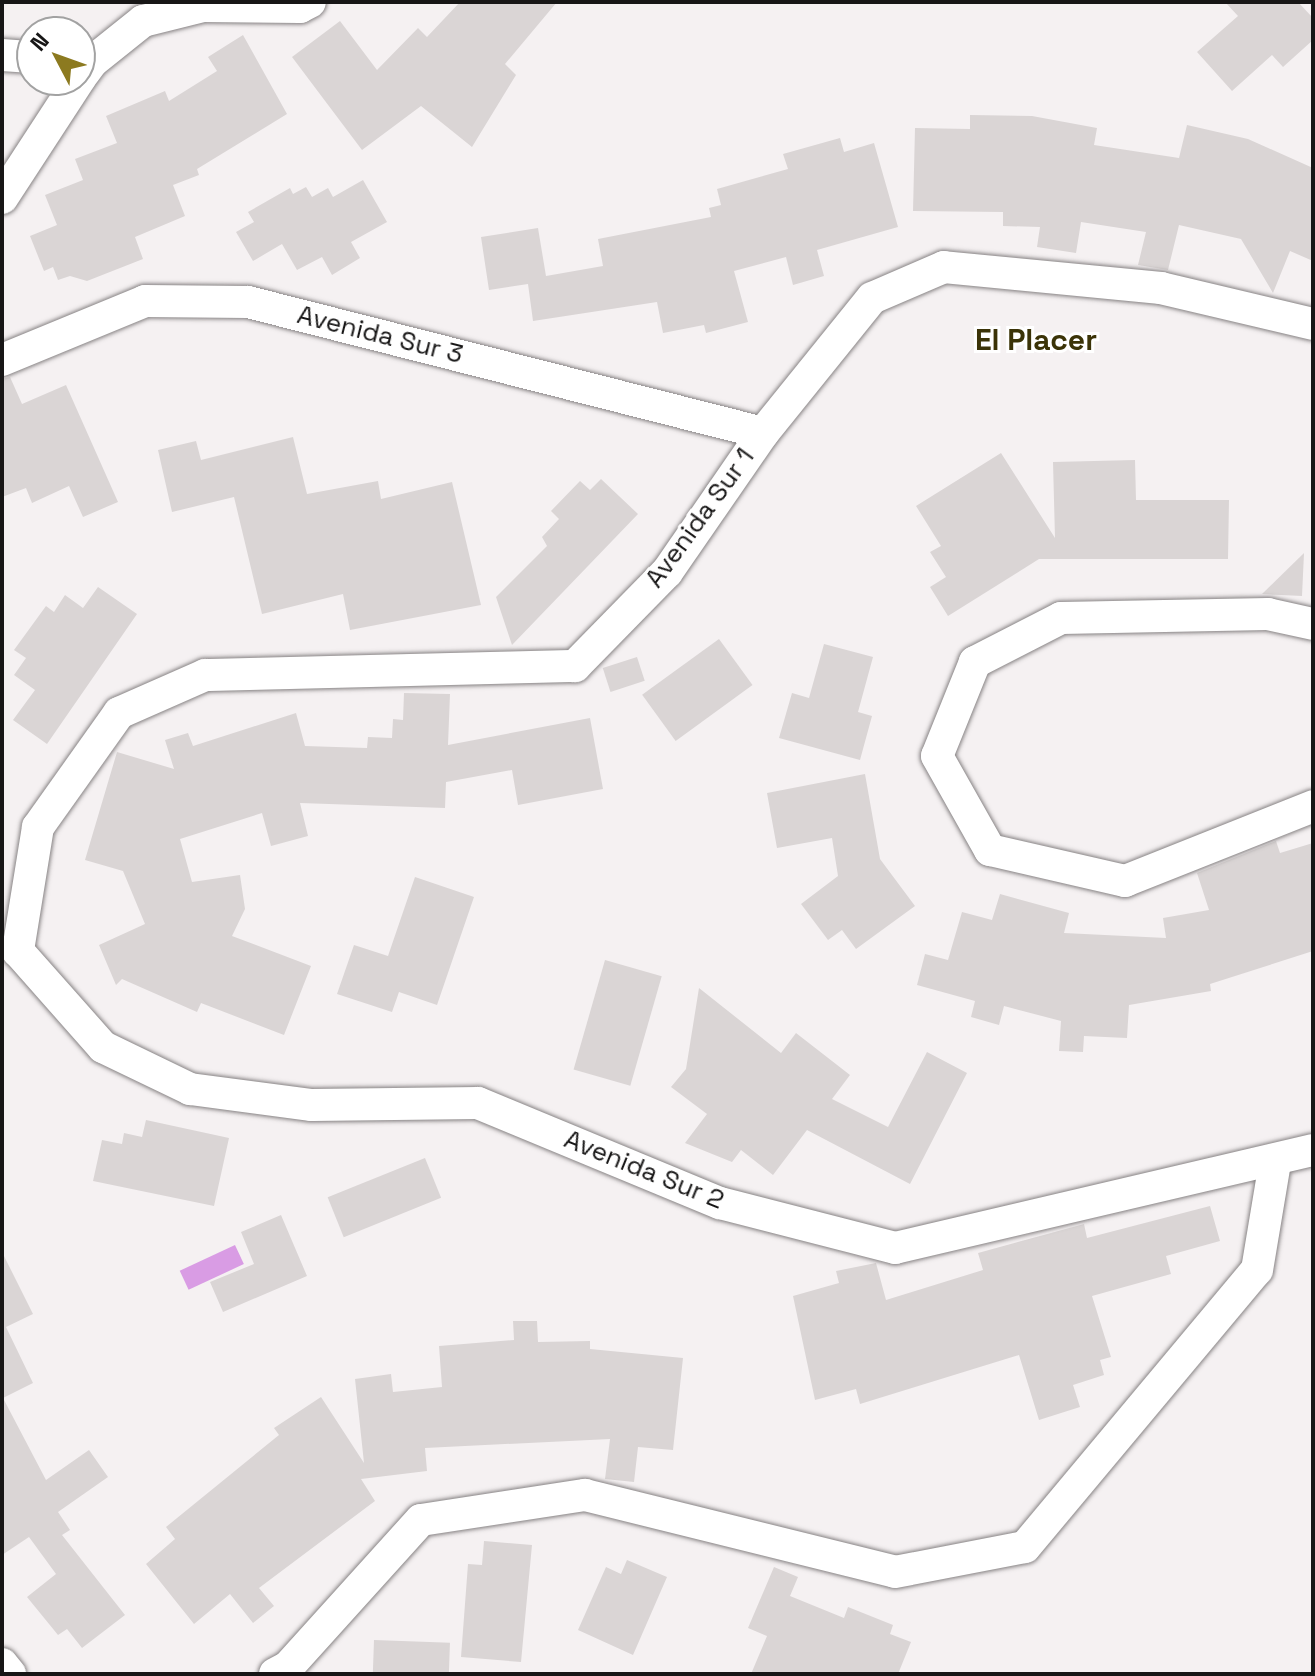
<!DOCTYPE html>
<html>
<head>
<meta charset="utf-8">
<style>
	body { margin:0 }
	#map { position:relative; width:1315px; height:1676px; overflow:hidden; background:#f5f1f2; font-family:"Space Grotesk",sans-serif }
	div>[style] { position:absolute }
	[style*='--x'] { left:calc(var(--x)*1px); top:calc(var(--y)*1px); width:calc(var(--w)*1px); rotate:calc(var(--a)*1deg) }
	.water>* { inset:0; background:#d99ce4; transform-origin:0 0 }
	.building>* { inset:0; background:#dad5d5; transform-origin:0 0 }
	.roads { filter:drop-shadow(0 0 2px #878384) drop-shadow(0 0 2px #878384) }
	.minor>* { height:32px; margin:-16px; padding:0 16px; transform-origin:16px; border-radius:16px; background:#fff }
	span { translate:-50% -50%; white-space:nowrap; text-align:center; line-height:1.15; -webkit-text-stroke:6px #fff; paint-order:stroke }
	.street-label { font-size:26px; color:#171616 }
	.quarter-label { font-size:30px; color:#3b3307; font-weight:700 }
	.frame { position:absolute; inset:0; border:4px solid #171616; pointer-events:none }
	.north { position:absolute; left:16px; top:16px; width:80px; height:80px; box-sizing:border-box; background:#fff; border:2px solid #a2a2a2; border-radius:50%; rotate:311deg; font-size:22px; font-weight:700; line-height:32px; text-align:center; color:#171616 }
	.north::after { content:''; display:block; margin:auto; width:28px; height:36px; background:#8c7a20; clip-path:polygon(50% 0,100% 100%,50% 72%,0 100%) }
</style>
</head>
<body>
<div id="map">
	<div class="water">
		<i style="left:235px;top:1245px;width:21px;height:61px;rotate:65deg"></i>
	</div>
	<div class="building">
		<i style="clip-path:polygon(460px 2px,557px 2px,505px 64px,516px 75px,472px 147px,421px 106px,362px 150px,292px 57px,340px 21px,377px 70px,418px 28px,427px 37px)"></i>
		<i style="clip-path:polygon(1225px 2px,1298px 2px,1313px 18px,1313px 40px,1283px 67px,1272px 55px,1232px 91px,1197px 52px,1238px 16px)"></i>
		<i style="clip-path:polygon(243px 35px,287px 114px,197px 169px,199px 175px,173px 185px,185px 216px,135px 237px,143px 259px,87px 281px,70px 276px,58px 280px,53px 267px,44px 271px,30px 236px,57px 225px,45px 195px,83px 180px,75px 159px,117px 143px,106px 116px,165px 91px,169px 101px,217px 71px,208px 57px)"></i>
		<i style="clip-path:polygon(970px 115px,1032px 116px,1097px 128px,1094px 145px,1179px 158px,1187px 125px,1248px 139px,1313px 168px,1313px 261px,1290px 251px,1273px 293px,1241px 239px,1179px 225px,1168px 270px,1138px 265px,1146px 232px,1081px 222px,1076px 253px,1037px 247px,1040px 227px,1003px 226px,1003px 212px,913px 211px,915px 128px,970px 129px)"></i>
		<i style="clip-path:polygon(840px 138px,844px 152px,874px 143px,898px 227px,817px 250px,824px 276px,793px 285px,786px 257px,734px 271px,748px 322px,706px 333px,704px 325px,663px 333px,657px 302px,533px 321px,528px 284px,489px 290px,481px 237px,538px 228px,546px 276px,603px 266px,598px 239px,711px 217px,709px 208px,721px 205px,717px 189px,788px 169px,783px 154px)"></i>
		<i style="clip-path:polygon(363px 180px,387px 222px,351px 242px,360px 258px,332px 275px,322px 257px,297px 270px,282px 244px,253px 261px,236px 232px,254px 222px,248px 212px,290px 188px,293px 194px,306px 187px,312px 197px,328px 188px,333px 197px)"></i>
		<i style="clip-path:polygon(10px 377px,22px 404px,66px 385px,118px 502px,83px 517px,69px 486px,32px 503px,26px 488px,2px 497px,2px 379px)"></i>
		<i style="clip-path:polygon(293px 437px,307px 494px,378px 481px,381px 499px,452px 482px,481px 605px,350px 630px,343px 594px,262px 614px,234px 497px,172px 512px,158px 450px,196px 441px,201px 460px)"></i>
		<i style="clip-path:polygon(1001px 453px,1055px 538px,1053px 462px,1135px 460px,1136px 500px,1229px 500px,1228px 559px,1039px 559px,948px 616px,930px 587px,946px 577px,930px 552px,941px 546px,916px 506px)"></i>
		<i style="clip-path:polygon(601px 479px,638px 514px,512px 645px,496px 597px,547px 546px,542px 537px,559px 519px,551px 511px,580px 481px,590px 490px)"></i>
		<i style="clip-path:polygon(1304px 553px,1302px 596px,1262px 594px)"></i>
		<i style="clip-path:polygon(98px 587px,137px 614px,47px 744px,13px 720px,35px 690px,14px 675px,26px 658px,14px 650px,46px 606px,54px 612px,65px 595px,83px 608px)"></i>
		<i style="left:719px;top:639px;width:57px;height:95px;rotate:54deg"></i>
		<i style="clip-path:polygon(824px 644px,873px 657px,858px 712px,872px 716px,860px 760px,779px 738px,792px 693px,809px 698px)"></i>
		<i style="left:637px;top:657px;width:25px;height:36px;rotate:72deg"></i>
		<i style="clip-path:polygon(404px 693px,450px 694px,448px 745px,590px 718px,603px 789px,518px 805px,512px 770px,446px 782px,445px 808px,300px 803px,308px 836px,271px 846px,262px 813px,180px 839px,192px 882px,240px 875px,245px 909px,232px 936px,311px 966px,284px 1035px,201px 1003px,197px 1012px,122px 979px,116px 985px,99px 945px,145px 924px,123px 871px,85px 860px,117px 752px,174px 769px,165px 740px,188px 733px,193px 746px,296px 713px,305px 746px,367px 748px,368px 737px,392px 738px,393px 719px,403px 720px)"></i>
		<i style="clip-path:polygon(865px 774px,880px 859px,915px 906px,856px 949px,842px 930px,828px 940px,801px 904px,838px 876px,832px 838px,777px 848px,767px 793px)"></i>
		<i style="clip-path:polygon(1276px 841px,1280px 853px,1313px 843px,1313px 951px,1210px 984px,1211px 991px,1129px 1005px,1127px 1038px,1084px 1036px,1083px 1052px,1059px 1051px,1061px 1021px,1004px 1006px,999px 1025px,971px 1017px,975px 1001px,917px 985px,925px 954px,948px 960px,962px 912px,992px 920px,1000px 894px,1069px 913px,1064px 933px,1166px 938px,1163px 918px,1209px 910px,1197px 873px)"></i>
		<i style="clip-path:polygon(415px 877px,474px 897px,437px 1005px,399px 992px,392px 1012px,337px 994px,354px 945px,388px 956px)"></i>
		<i style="left:605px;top:960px;width:59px;height:114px;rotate:16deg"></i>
		<i style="clip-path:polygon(699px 988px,781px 1053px,796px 1033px,850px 1075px,832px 1099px,888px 1127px,927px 1052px,967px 1073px,910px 1184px,807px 1130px,773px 1175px,741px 1150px,732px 1162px,685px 1143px,707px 1114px,671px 1087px,686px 1069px)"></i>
		<i style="clip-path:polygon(146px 1120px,229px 1138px,214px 1206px,93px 1181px,102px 1140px,122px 1144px,124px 1133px,142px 1137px)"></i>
		<i style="left:425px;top:1158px;width:43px;height:105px;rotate:68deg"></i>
		<i style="clip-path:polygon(1210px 1206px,1220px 1241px,1166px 1256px,1171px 1274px,1092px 1296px,1111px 1357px,1100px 1360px,1104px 1375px,1073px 1385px,1080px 1407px,1039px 1420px,1019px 1355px,860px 1404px,856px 1389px,815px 1400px,793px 1296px,839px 1283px,836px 1271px,876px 1263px,886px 1300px,983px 1270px,978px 1253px,1084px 1224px,1087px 1238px)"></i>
		<i style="clip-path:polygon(281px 1215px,307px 1276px,223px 1312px,210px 1282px,254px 1264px,241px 1232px)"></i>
		<i style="clip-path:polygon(2px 1252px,33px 1314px,6px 1327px,33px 1383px,3px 1398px,46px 1480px,89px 1450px,108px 1477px,58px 1512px,70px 1530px,62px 1535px,125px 1615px,82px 1648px,67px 1629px,58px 1635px,27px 1597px,56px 1574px,29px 1537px,2px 1555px)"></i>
		<i style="clip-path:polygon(513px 1321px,537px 1321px,538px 1342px,590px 1341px,590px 1349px,683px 1358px,673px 1450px,638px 1447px,634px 1482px,605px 1479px,610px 1439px,425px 1448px,427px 1471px,361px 1479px,375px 1501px,259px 1588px,274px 1606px,253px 1623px,230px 1594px,194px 1624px,146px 1564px,175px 1539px,166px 1527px,279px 1435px,274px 1428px,321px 1397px,364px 1463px,355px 1379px,391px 1374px,393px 1392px,442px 1387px,439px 1346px,514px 1340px)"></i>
		<i style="clip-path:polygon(484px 1541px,532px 1545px,521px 1662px,461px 1657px,468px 1564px,482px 1565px)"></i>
		<i style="clip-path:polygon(627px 1560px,667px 1577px,633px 1655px,578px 1630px,606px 1567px,621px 1574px)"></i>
		<i style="clip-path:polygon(774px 1567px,798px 1577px,790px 1596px,844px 1618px,848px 1607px,893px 1625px,890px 1634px,911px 1642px,898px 1674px,751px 1674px,767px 1636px,748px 1628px)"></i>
		<i style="left:374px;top:1640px;width:76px;height:34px;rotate:2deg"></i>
	</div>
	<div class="roads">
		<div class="minor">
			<i style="--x:2;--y:55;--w:30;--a:4"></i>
			<i style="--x:80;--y:78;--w:21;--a:-53"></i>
			<i style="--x:93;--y:61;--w:64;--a:-38.7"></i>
			<i style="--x:143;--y:21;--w:62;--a:-14"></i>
			<i style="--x:203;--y:6;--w:97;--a:0.6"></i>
			<i style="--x:300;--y:7;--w:11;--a:-27"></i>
			<i style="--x:2;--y:198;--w:141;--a:-56.9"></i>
			<i style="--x:1313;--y:324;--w:156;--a:-166.7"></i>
			<i style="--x:1161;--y:288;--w:218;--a:-174.5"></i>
			<i style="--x:944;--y:267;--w:78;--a:156.7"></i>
			<i style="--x:872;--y:298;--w:174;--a:128.9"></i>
			<i style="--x:763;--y:433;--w:169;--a:124.6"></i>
			<i style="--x:667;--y:572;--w:132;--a:134.4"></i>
			<i style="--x:575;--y:666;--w:370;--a:178.6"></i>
			<i style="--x:205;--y:675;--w:94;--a:156.2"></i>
			<i style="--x:119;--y:713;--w:140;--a:125.4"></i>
			<i style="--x:38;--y:827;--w:126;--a:99.2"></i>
			<i style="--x:18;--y:951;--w:128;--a:48.5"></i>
			<i style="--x:103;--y:1047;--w:97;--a:25.8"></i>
			<i style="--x:190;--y:1089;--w:123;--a:7.5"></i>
			<i style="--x:312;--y:1105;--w:166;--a:-0.7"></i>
			<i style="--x:478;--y:1103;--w:262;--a:22.5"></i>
			<i style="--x:720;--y:1203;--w:181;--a:14.4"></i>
			<i style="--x:895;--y:1248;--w:429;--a:-13.2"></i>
			<i style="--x:2;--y:360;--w:155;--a:-22.4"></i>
			<i style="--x:145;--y:301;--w:103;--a:0.6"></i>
			<i style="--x:248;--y:302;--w:531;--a:14.27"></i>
			<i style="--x:1313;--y:624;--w:46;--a:-167.5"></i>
			<i style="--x:1268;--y:614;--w:207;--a:178.9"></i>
			<i style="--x:1061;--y:618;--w:97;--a:152.9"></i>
			<i style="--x:975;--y:662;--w:101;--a:112"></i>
			<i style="--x:937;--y:756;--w:108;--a:60.6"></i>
			<i style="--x:990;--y:850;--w:139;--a:12.9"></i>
			<i style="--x:1125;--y:881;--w:202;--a:-21.7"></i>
			<i style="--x:2;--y:1664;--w:13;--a:51"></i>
			<i style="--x:275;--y:1674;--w:15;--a:-28"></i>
			<i style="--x:288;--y:1667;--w:198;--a:-47.9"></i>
			<i style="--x:421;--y:1520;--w:166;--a:-8.7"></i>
			<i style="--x:585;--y:1495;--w:319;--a:13.9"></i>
			<i style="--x:895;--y:1572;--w:132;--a:-10.9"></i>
			<i style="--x:1025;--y:1547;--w:361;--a:-50.1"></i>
			<i style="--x:1257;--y:1270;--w:109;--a:-80.5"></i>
		</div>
	</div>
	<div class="street-label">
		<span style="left:380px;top:335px;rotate:14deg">Avenida Sur 3</span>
		<span style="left:700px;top:518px;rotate:-54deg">Avenida Sur 1</span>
		<span style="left:644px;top:1170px;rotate:22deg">Avenida Sur 2</span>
	</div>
	<div class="quarter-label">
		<span style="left:1036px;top:340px">El Placer</span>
	</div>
	<div class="frame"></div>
	<div class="north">N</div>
</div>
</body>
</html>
